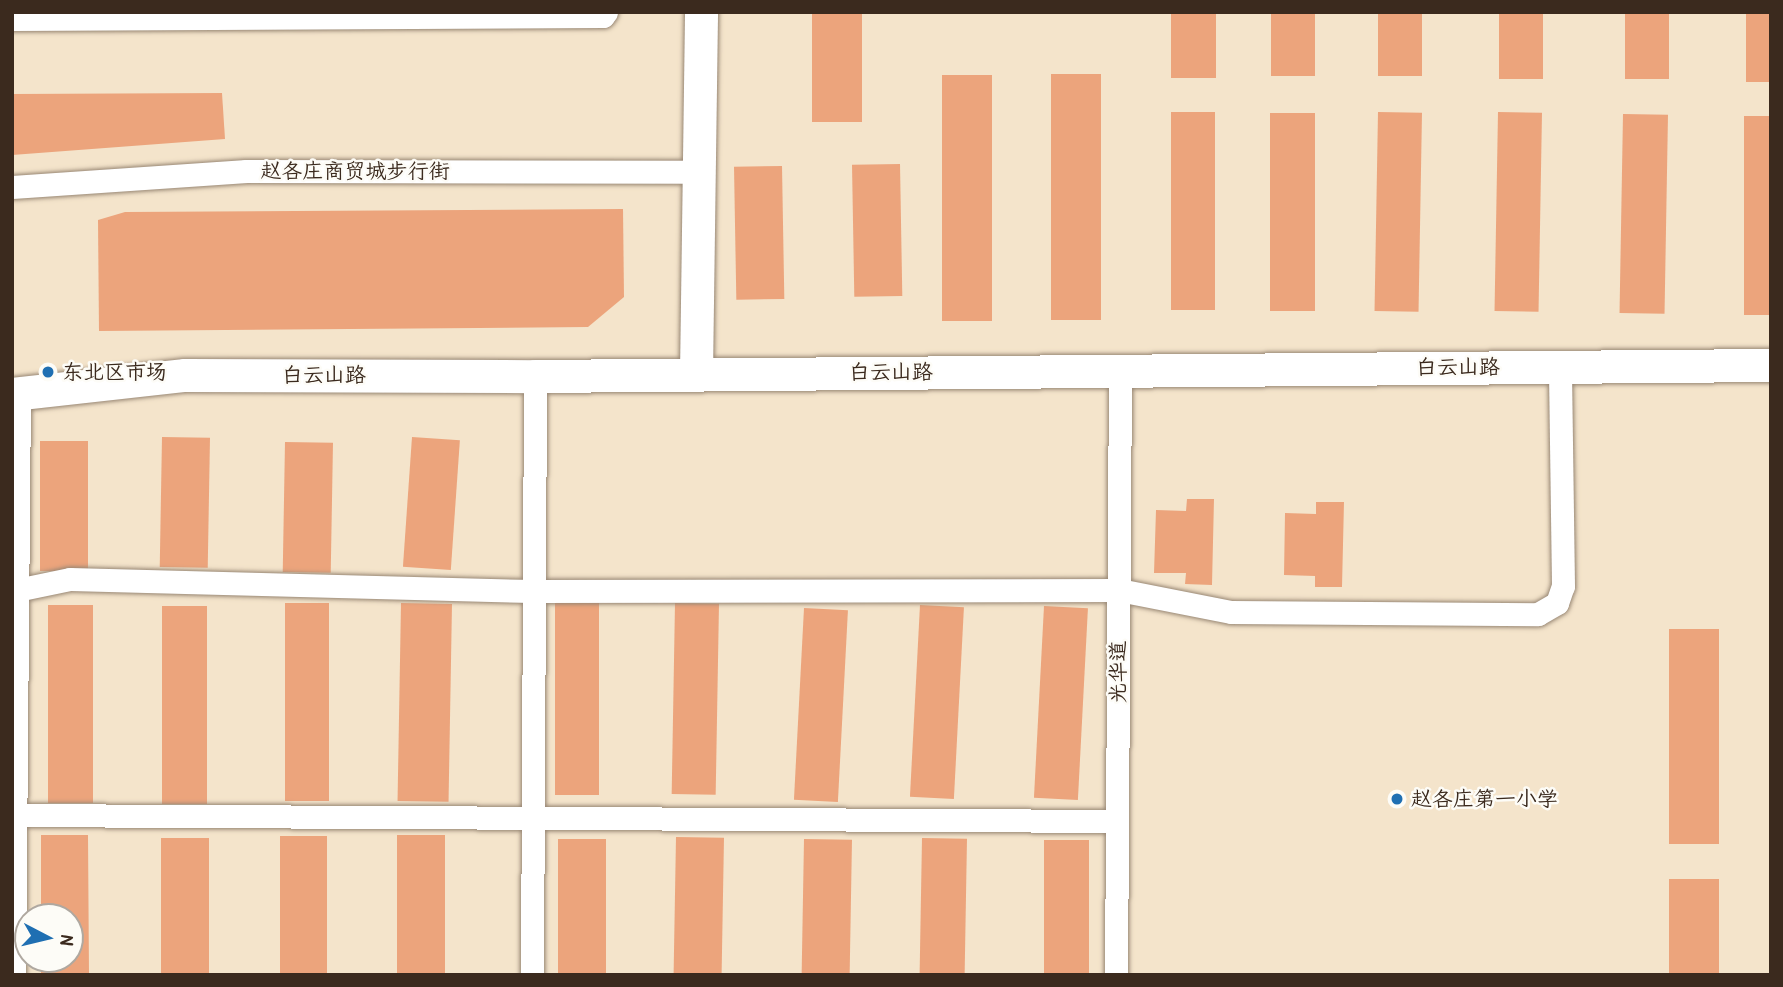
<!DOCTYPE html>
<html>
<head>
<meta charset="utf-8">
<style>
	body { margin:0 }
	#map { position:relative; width:1783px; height:987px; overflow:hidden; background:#f4e4cb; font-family:"Patrick Hand","LXGW WenKai TC",sans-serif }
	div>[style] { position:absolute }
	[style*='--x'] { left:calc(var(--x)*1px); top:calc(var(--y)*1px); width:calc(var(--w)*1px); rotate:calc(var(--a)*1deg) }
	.building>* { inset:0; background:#eca47c; transform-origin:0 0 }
	.roads { filter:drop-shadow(0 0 2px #988774) drop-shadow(0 0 2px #988774) }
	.street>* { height:23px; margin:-11.5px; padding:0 11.5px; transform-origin:11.5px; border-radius:11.5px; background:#fff }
	.secondary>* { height:33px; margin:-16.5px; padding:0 16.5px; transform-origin:16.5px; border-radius:16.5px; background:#fff }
	.dots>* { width:19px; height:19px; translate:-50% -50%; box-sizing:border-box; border:4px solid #fdfcf7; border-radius:50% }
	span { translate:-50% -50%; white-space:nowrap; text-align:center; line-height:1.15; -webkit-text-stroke:5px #fdfcf7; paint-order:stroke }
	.street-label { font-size:21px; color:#3b2a1e }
	.poi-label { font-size:21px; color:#3b2a1e }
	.left { translate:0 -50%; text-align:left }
	.frame { position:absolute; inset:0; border:14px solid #3b2a1e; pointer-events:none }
	.north { position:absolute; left:14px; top:903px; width:70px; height:70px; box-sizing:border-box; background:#fdfcf7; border:2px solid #afa8a0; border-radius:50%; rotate:97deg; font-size:19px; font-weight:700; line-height:28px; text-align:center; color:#3b2a1e }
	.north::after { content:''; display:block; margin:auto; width:24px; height:32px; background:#1f6fb2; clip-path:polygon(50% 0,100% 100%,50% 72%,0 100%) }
</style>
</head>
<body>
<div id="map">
	<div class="building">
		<i style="left:812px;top:12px;width:50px;height:110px"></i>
		<i style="left:1171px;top:12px;width:45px;height:66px"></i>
		<i style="left:1271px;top:12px;width:44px;height:64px"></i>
		<i style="left:1378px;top:12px;width:44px;height:64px"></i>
		<i style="left:1499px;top:12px;width:44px;height:67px"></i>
		<i style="left:1625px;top:12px;width:44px;height:67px"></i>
		<i style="left:1746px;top:12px;width:25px;height:70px"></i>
		<i style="left:1051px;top:74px;width:50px;height:246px"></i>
		<i style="left:942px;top:75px;width:50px;height:246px"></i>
		<i style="clip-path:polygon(222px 93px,225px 139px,12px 155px,12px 94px)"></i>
		<i style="left:1171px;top:112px;width:44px;height:198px"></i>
		<i style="left:1378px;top:112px;width:44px;height:199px;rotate:1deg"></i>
		<i style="left:1498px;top:112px;width:44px;height:199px;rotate:1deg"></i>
		<i style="left:1270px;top:113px;width:45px;height:198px"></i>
		<i style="left:1623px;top:114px;width:45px;height:199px;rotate:1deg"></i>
		<i style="left:1744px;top:116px;width:27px;height:199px"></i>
		<i style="left:900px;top:164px;width:132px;height:48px;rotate:89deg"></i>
		<i style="left:782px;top:166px;width:133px;height:48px;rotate:89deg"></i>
		<i style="clip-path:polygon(623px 209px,624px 297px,588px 327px,99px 331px,98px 220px,125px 212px)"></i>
		<i style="left:162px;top:437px;width:48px;height:130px;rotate:1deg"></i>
		<i style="left:412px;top:437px;width:48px;height:130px;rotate:4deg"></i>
		<i style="left:40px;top:441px;width:48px;height:130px"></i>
		<i style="left:285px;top:442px;width:48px;height:130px;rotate:1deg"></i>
		<i style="clip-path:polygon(1187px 499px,1214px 499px,1212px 585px,1185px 584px,1186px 573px,1154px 573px,1156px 510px,1186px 511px)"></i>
		<i style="clip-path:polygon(1316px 502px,1344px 502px,1342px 587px,1315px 587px,1315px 576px,1284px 575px,1285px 513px,1316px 514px)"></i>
		<i style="left:285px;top:603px;width:44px;height:198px"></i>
		<i style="left:401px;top:603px;width:51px;height:198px;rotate:1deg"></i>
		<i style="left:555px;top:603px;width:44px;height:192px"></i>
		<i style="left:675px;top:603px;width:44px;height:191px;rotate:1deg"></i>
		<i style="left:48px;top:605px;width:45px;height:198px"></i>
		<i style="left:920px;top:605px;width:44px;height:192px;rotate:3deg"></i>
		<i style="left:162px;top:606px;width:45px;height:198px"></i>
		<i style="left:1044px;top:606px;width:44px;height:192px;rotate:3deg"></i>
		<i style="left:804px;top:608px;width:44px;height:192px;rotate:3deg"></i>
		<i style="left:1669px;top:629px;width:50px;height:215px"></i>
		<i style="clip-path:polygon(41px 835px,88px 835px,89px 975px,41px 975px,41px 959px,70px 959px,70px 917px,41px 917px)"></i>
		<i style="left:445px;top:835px;width:140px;height:48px;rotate:90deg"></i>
		<i style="left:280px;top:836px;width:47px;height:139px"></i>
		<i style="left:676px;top:837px;width:48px;height:138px;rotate:1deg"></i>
		<i style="left:161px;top:838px;width:48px;height:137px"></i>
		<i style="left:922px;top:838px;width:45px;height:137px;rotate:1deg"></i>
		<i style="left:558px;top:839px;width:48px;height:136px"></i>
		<i style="left:804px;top:839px;width:48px;height:136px;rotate:1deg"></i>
		<i style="left:1044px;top:840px;width:45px;height:135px"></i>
		<i style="left:1669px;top:879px;width:50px;height:96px"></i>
	</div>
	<div class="roads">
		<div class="street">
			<i style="--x:12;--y:19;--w:591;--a:-0.29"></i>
			<i style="--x:603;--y:16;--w:5;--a:-53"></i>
			<i style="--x:12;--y:187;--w:235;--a:-3.9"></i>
			<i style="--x:246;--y:171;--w:453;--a:0.1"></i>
			<i style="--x:12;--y:591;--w:59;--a:-11.7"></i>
			<i style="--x:70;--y:579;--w:463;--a:1.5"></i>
			<i style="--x:533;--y:591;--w:586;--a:-0.1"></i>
			<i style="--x:1119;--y:590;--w:114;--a:11.1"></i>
			<i style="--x:1231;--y:612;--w:307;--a:0.4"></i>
			<i style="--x:1538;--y:614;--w:22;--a:-30"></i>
			<i style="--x:1557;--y:603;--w:18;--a:-71"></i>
			<i style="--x:1563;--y:586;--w:220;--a:-90.8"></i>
			<i style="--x:12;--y:815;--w:1105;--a:0.31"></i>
			<i style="--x:14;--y:975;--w:581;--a:-89.51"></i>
			<i style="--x:532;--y:975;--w:599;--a:-89.71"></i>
			<i style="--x:1116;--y:975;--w:605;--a:-89.62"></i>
		</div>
		<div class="secondary">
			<i style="--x:696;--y:373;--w:361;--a:-89.2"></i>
			<i style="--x:12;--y:394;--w:174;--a:-6.3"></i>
			<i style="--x:185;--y:375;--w:350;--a:0.2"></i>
			<i style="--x:535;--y:376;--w:1236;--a:-0.51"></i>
		</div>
	</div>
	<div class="dots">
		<i style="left:48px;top:372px;background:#1f6fb2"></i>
		<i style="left:1397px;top:799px;background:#1f6fb2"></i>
	</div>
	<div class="street-label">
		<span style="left:355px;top:171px">赵各庄商贸城步行街</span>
		<span style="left:1458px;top:367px">白云山路</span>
		<span style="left:891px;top:372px">白云山路</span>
		<span style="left:324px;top:375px">白云山路</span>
		<span style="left:1118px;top:672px;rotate:-90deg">光华道</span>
	</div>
	<div class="poi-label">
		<span class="left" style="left:62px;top:372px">东北区市场</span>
		<span class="left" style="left:1411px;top:799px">赵各庄第一小学</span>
	</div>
	<div class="frame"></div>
	<div class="north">N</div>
</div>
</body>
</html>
